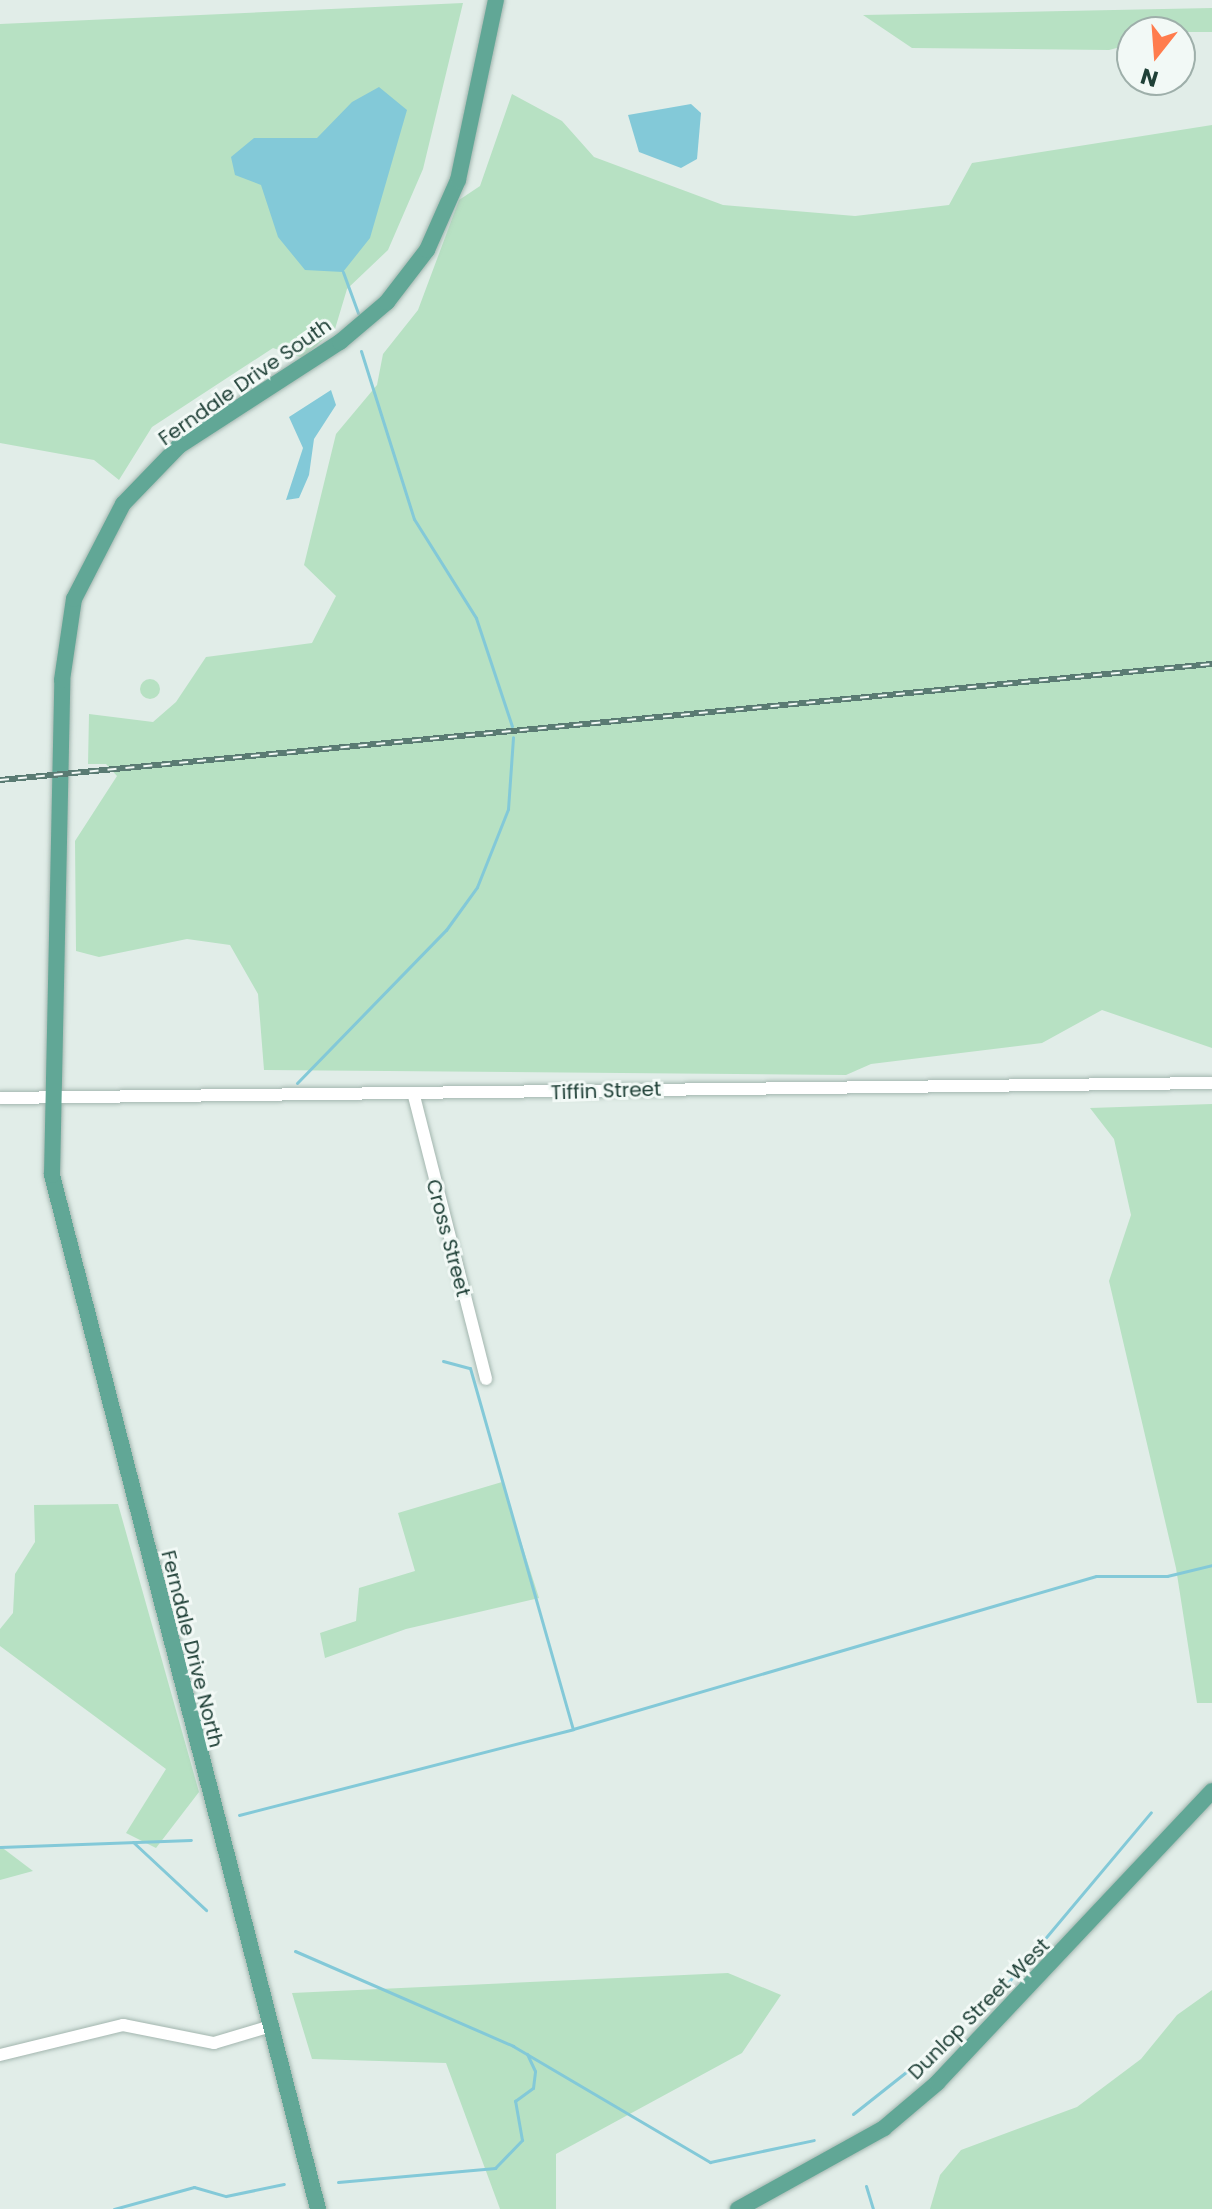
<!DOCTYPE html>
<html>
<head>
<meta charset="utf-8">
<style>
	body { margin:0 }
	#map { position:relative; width:1212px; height:2209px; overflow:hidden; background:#e1ede8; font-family:Poppins,sans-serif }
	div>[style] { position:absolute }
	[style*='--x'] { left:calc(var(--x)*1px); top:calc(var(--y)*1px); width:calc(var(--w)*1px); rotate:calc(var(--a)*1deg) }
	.green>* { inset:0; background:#b7e1c3 }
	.round { border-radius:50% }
	.water>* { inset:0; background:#83c9d8 }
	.stream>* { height:3px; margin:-1.5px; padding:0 1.5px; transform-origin:1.5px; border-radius:1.5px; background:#83c9d8 }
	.roads { filter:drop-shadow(0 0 2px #a3b6af) drop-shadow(0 0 2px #a3b6af) }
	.minor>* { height:12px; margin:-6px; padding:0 6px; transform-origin:6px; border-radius:6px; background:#fff }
	.major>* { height:16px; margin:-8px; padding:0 8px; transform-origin:8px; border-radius:8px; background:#61a796 }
	.rail>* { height:6px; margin-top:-3px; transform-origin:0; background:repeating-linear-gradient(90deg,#f2f9f6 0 9px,#5a7b73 0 18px); box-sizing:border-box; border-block:2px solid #5a7b73 }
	span { translate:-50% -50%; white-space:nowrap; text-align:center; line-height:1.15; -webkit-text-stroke:6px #f2f9f6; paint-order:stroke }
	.street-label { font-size:20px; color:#1f4037 }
	.north { position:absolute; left:1116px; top:16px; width:80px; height:80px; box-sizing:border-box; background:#f2f9f6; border:2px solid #9eafaa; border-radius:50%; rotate:197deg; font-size:22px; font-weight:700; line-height:32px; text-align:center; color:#1f4037 }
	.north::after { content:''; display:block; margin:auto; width:28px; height:36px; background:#ff7c4d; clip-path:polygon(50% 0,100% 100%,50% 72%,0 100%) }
</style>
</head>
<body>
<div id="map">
	<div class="green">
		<i style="clip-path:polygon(463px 3px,423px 169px,388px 250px,347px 289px,335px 329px,303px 358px,273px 348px,152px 427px,119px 480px,94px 460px,0 443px,0 24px)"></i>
		<i style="clip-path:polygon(1212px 8px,1212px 32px,1132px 32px,1132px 44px,1109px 50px,912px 48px,863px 15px)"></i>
		<i style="clip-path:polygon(512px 94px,562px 121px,594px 157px,723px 205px,855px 216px,949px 205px,972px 163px,1212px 125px,1212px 1048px,1102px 1010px,1042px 1043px,871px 1064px,846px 1075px,264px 1070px,258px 994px,230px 945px,187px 939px,99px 957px,76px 951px,75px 841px,117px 776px,106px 764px,88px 764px,89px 714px,153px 722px,176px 702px,206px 657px,312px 643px,336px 596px,304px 565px,336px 434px,377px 385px,383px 354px,418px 310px,459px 200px,480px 186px)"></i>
		<i class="round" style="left:140px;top:679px;width:20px;height:20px"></i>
		<i style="clip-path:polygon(1212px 1104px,1212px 1703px,1197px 1703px,1176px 1568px,1109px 1281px,1131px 1215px,1114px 1139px,1090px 1108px)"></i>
		<i style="clip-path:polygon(502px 1482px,539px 1598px,406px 1629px,325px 1658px,320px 1633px,356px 1621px,359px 1588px,415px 1571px,398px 1513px)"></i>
		<i style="clip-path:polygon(118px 1504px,199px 1792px,156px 1848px,126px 1833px,166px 1769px,0 1646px,0 1629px,13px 1613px,15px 1574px,35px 1542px,34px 1505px)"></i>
		<i style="clip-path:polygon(0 1846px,33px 1871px,0 1880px)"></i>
		<i style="clip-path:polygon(728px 1973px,781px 1995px,742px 2053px,556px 2154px,556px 2209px,500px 2209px,446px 2063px,312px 2059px,292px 1993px)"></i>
		<i style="clip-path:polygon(1212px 1990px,1212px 2209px,930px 2209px,940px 2175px,961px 2150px,1077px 2107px,1141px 2059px,1177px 2015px)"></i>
	</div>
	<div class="water">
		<i style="clip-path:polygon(379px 87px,407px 110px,370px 238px,343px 272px,305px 270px,278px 237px,261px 185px,235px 175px,231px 157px,254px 138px,317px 138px,352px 102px)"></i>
		<i style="clip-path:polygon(691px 104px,701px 113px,697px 159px,681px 168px,639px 152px,628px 115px)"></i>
		<i style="clip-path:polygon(331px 390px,336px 405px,314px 439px,309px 475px,299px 498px,286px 500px,303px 448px,289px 417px)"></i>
	</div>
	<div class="stream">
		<i style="--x:343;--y:272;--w:44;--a:69.9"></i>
		<i style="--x:361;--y:351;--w:176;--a:72.5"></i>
		<i style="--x:414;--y:519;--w:117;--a:57.9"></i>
		<i style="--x:476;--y:618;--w:114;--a:71.6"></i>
		<i style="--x:297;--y:1083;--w:214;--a:-45.8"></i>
		<i style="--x:446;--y:930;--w:53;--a:-54.2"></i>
		<i style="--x:477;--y:887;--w:84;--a:-68.3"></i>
		<i style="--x:508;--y:809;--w:72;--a:-86"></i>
		<i style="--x:443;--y:1361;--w:28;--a:15"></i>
		<i style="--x:470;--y:1368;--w:375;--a:74.1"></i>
		<i style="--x:239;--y:1815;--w:345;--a:-14.4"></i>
		<i style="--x:573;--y:1729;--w:545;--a:-16.31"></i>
		<i style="--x:1096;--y:1576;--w:71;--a:0"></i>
		<i style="--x:1167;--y:1576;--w:46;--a:-13.7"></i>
		<i style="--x:133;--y:1842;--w:100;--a:43"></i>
		<i style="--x:0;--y:1847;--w:191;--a:-2.1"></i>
		<i style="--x:295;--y:1951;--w:238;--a:23.5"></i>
		<i style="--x:513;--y:2046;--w:229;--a:30.5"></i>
		<i style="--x:710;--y:2162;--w:106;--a:-11.9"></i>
		<i style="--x:985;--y:2010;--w:258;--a:-50"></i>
		<i style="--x:853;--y:2114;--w:124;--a:-38.4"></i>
		<i style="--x:338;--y:2182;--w:158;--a:-5.1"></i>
		<i style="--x:495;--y:2168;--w:39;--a:-46"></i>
		<i style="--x:522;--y:2140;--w:40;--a:-100"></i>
		<i style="--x:515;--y:2101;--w:22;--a:-36"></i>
		<i style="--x:533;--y:2088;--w:17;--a:-83"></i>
		<i style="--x:535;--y:2071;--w:19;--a:-115"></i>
		<i style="--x:866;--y:2186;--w:24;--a:73"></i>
		<i style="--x:114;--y:2209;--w:83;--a:-15.4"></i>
		<i style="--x:194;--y:2187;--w:33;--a:16"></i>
		<i style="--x:226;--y:2196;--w:59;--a:-11.7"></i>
	</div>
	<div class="roads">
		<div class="minor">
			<i style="--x:414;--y:1096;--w:292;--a:75.7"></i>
			<i style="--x:0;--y:1098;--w:1212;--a:-0.71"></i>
			<i style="--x:0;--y:2055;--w:127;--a:-13.7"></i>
			<i style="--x:123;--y:2025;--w:93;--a:11.2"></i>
			<i style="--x:214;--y:2043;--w:56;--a:-16.5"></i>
		</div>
		<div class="major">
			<i style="--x:318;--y:2209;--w:1068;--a:-104.43"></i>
			<i style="--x:52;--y:1175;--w:495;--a:-88.8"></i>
			<i style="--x:62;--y:680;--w:82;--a:-81.6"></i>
			<i style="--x:74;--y:599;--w:107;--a:-62.7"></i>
			<i style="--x:123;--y:504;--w:81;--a:-46"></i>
			<i style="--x:179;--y:446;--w:192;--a:-32.9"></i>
			<i style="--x:340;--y:342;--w:62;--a:-40.4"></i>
			<i style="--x:387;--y:302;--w:66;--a:-52.4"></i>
			<i style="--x:427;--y:250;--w:77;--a:-66.1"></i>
			<i style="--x:458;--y:180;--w:184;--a:-78.1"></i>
			<i style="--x:738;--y:2209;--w:167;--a:-29"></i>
			<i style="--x:884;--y:2128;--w:70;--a:-40.3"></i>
			<i style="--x:937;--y:2083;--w:401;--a:-46.7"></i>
		</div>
	</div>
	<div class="rail">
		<i style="--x:0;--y:780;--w:1218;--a:-5.47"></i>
	</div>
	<div class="street-label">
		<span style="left:245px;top:382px;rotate:-35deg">Ferndale Drive South</span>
		<span style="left:606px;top:1091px;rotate:-2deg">Tiffin Street</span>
		<span style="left:448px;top:1238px;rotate:75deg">Cross Street</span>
		<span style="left:192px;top:1649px;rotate:76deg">Ferndale Drive North</span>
		<span style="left:979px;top:2009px;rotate:-45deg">Dunlop Street West</span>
	</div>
	<div class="north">N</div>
</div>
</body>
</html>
